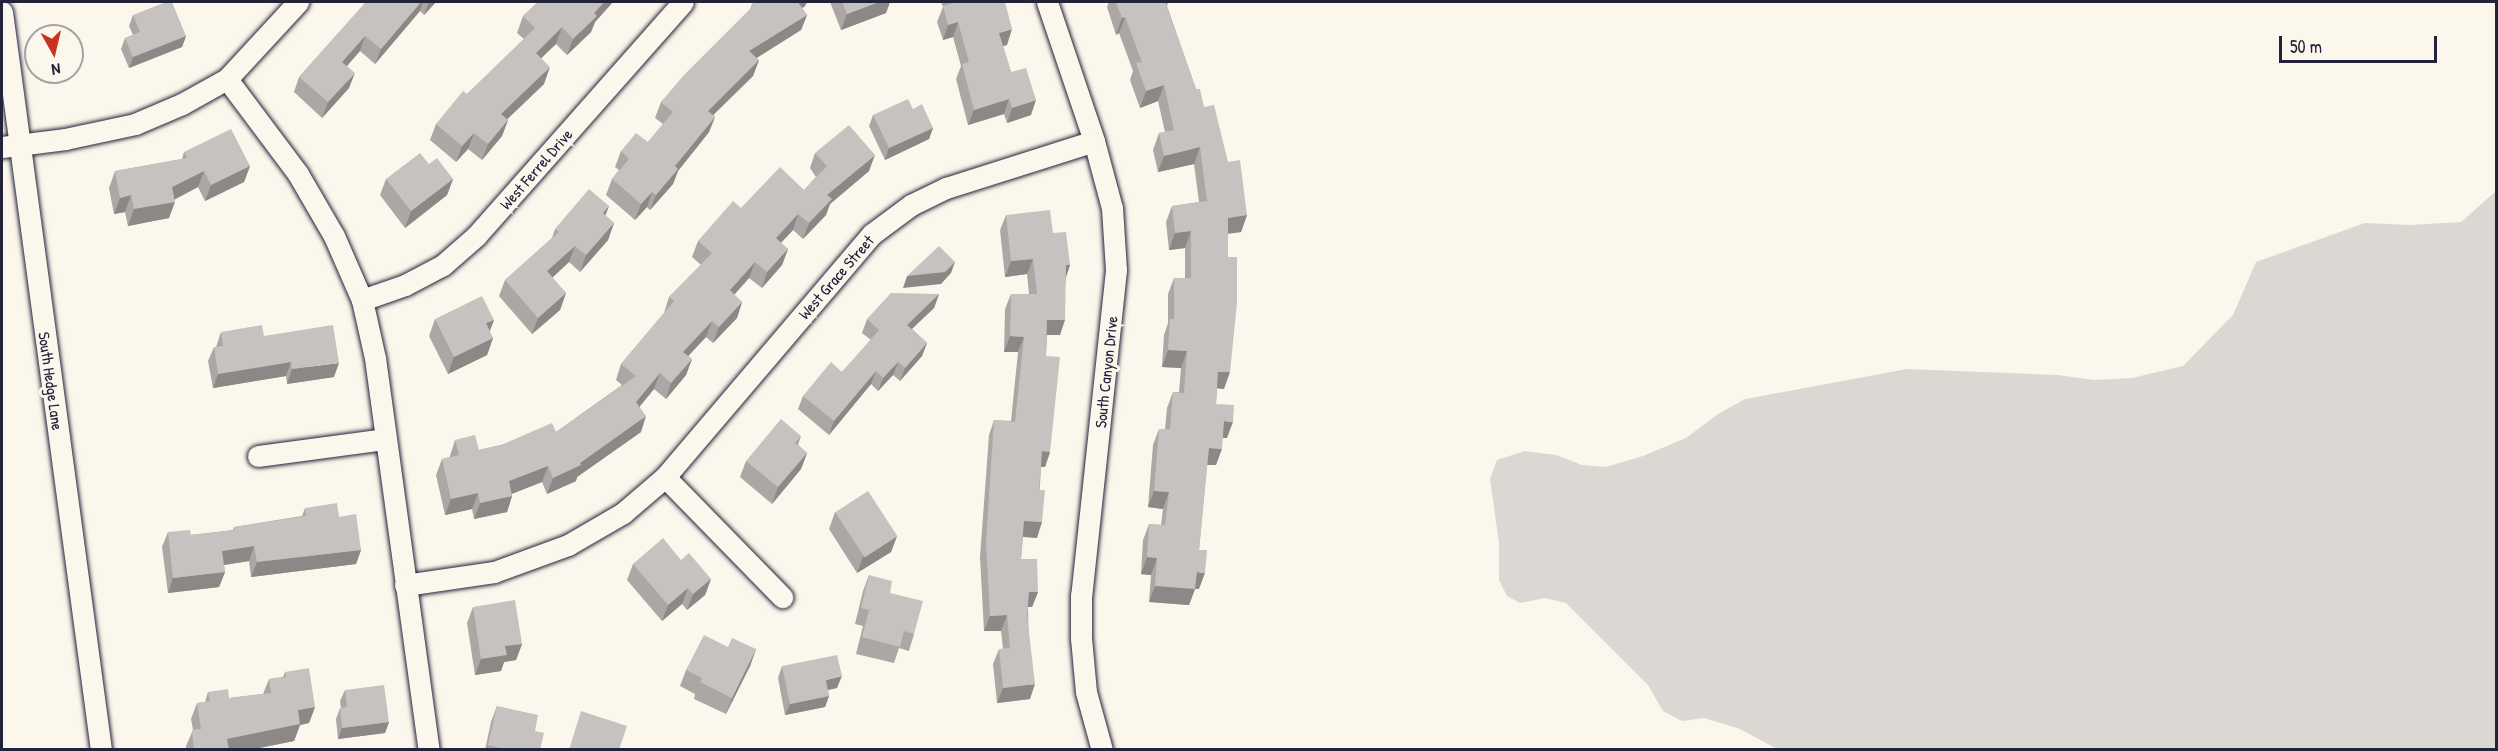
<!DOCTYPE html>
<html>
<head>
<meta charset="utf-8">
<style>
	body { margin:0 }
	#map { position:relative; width:2498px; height:751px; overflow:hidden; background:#fbf7ec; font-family:"Patrick Hand",sans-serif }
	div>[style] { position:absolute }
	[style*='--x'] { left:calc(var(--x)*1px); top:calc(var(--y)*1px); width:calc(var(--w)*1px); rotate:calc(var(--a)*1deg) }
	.green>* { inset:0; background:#dbd8d3 }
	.roads { filter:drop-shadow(0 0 2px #22223b) drop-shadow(0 0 2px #22223b) }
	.minor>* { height:21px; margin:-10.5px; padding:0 10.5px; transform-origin:10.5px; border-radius:10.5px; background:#fbf7ec }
	.wall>* { inset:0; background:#aaa7a5 }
	.shaded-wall>* { inset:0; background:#8b8886 }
	.building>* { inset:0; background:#c6c2c0; transform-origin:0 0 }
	span { translate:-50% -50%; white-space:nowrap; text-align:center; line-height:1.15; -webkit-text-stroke:6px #fbf7ec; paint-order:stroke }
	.street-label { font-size:16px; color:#22223b }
	.frame { position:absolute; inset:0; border:3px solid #22223b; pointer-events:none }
	.north { position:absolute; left:24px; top:24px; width:60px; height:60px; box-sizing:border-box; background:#fbf7ec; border:2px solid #a4a2a5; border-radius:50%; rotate:172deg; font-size:16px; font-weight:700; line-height:24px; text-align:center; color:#22223b }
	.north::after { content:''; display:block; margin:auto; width:21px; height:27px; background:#c8321e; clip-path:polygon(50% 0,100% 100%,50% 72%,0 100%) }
	.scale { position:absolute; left:2279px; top:36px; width:158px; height:27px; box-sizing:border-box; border:3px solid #22223b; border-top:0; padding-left:8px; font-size:18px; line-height:21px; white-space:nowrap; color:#22223b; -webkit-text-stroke:4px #fbf7ec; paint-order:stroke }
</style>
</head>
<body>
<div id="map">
	<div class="green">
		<i style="clip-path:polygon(2496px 191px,2496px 749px,1777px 749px,1740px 729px,1704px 718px,1682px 721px,1663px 711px,1648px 685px,1566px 603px,1545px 598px,1520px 603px,1507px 596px,1499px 580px,1499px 543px,1490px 479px,1497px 460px,1525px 451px,1556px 455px,1582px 465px,1606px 467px,1643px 456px,1686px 438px,1718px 414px,1745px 399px,1907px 369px,2057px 375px,2094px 380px,2132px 378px,2183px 366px,2233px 315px,2256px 262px,2365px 223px,2410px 225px,2461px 222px)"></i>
	</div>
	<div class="roads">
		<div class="minor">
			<i style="--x:1047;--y:2;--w:147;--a:71.3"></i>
			<i style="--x:1094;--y:141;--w:69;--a:75"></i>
			<i style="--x:1112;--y:208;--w:62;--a:86.3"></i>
			<i style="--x:1116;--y:270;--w:327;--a:96.1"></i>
			<i style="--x:1081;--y:595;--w:43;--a:90"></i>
			<i style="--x:1081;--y:638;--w:54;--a:84.7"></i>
			<i style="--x:1086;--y:692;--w:60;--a:74.6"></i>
			<i style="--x:2;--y:12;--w:745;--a:82.36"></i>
			<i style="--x:227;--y:79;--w:119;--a:53.2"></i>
			<i style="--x:298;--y:174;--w:72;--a:59.9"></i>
			<i style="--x:334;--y:236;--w:70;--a:66.4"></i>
			<i style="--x:362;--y:300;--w:59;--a:77.4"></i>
			<i style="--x:375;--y:358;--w:396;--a:82.2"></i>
			<i style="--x:2;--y:147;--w:64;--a:-7.2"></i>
			<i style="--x:65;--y:139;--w:72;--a:-12.1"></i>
			<i style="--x:135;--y:124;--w:51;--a:-23.1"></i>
			<i style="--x:182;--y:104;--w:51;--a:-29.1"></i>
			<i style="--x:227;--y:79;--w:105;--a:-47.3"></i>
			<i style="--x:362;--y:300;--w:46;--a:-19.2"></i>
			<i style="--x:405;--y:285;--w:43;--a:-27.8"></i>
			<i style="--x:443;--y:265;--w:44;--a:-41.3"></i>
			<i style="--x:476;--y:236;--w:312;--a:-48.5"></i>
			<i style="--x:258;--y:456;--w:128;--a:-7.6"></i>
			<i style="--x:665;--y:477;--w:168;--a:45.7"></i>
			<i style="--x:405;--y:585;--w:90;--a:-8.3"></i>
			<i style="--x:494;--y:572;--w:79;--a:-20"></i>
			<i style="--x:568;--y:545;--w:64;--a:-30.2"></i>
			<i style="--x:623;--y:513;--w:55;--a:-40.6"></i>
			<i style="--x:665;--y:477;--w:319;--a:-49.6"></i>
			<i style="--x:872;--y:234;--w:49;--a:-36.6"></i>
			<i style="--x:911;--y:205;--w:39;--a:-26"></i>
			<i style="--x:946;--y:188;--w:155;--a:-17.6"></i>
		</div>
	</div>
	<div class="wall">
		<i style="clip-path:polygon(366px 2px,436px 2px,424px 15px,420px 11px,375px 64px,360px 51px,347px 66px,349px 88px,322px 118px,294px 92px,299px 77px)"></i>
		<i style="clip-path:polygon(538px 2px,613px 2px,595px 22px,591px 32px,567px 55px,556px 44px,541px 58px,544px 84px,507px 119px,508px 120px,502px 136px,482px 160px,468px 149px,456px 162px,430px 140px,436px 124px,524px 39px,517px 33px,523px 16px)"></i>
		<i style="clip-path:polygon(755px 2px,807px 2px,805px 6px,802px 8px,807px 15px,801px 30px,756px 58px,759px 60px,753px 76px,713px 115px,715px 117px,709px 132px,678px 171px,673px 184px,650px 210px,647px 207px,635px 220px,606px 195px,612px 179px,619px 170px,615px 167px,621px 151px,648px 142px,663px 124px,655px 118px,661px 102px,750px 10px,752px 4px)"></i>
		<i style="clip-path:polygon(830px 2px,890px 2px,886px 13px,841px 30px)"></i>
		<i style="clip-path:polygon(941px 2px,987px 2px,1007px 45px,1003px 46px,1011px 72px,1031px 115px,1007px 123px,1004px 114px,968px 125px,956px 79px,961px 66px,953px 37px,943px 40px,937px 22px,943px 7px)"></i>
		<i style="clip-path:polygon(1109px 2px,1168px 2px,1167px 6px,1196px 89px,1228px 162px,1247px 215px,1241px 232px,1228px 234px,1224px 389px,1217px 388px,1216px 404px,1227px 438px,1222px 438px,1216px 465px,1207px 465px,1199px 550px,1199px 589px,1195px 589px,1189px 605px,1149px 602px,1151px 575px,1141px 574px,1143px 540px,1149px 524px,1161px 525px,1163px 509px,1148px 507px,1153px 445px,1159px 429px,1165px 429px,1167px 408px,1173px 392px,1179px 392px,1181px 368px,1162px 367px,1164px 335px,1168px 323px,1168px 294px,1174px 278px,1185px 278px,1185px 248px,1169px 250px,1166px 222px,1172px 206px,1199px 202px,1194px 164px,1158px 172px,1153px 150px,1159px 133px,1165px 132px,1158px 101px,1140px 108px,1130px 80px,1133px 71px,1119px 33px,1116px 35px,1107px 7px)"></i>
		<i style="clip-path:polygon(133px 15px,186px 36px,182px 47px,129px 68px,121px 49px,125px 38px,133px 35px,129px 26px)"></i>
		<i style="clip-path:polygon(913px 109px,933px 128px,929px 139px,885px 160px,869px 126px,873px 115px)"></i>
		<i style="clip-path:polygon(184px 152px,250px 166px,244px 182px,205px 201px,198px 187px,174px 200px,169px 218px,128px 226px,125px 212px,114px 214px,109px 188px,115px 171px,182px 159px)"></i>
		<i style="clip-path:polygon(815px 153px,869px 171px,830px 204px,826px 215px,803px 239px,793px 230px,781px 243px,788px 249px,782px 265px,762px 288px,749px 278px,734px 295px,742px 302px,737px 318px,713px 343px,706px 337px,688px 356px,692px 359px,686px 375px,666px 399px,654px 389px,640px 406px,641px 432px,577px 477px,576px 481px,547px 494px,542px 482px,512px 494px,512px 496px,507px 512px,474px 519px,472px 509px,445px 515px,436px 475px,442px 459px,450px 457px,450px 456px,455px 440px,479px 450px,556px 432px,622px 385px,616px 380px,621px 364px,664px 313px,669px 297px,701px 265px,692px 257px,698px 241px,741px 208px,804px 190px,816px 177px,810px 168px)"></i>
		<i style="clip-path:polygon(429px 164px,453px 179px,447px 195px,405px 228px,380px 195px,386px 179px)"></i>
		<i style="clip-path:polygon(609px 206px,605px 215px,614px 223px,608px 240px,580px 272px,569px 262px,552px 278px,566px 293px,560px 310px,532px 334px,499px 296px,505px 280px,552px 238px,555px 229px)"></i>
		<i style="clip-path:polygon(1006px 215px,1053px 233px,1070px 265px,1066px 277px,1060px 335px,1047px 335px,1046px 356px,1050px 452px,1045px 467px,1041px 467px,1037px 538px,1023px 537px,1021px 559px,1038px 592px,1032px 607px,1028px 607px,1030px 699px,997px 703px,993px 664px,999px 649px,1003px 649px,1001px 631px,984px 631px,980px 557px,989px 435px,994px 420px,1011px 421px,1018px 352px,1004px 352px,1005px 309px,1011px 294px,1029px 294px,1027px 274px,1005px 277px,1000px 230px)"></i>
		<i style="clip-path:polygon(939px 294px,934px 308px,912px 329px,927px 343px,922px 356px,900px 381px,893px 375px,878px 391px,871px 384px,829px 435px,798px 409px,803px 396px,842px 372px,871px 340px,862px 333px,867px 319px)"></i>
		<i style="clip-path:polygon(435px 319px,494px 320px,489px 331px,493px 338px,487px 355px,448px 374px,429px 336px)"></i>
		<i style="clip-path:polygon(221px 332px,334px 377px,287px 384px,286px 376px,213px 388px,208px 361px,214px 347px,216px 347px)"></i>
		<i style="clip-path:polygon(801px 436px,798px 445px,807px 453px,801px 469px,772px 504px,740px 477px,746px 461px)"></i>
		<i style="clip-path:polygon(305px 508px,339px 517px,361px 550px,356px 564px,251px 577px,249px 561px,224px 565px,225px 572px,219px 587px,168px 593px,162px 547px,168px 532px,191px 535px,233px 530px,234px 527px,302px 516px)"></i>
		<i style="clip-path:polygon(835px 512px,897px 536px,891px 552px,857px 573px,829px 529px)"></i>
		<i style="clip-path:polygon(681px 560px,711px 579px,705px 595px,687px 610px,682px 604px,662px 621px,627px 580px,633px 564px)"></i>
		<i style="clip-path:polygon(869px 575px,890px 593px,914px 634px,909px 651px,899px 648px,894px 663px,856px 654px,863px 626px,855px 624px,863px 591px)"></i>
		<i style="clip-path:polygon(473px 607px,522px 644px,516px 660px,504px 662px,501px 671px,475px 675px,467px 623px)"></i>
		<i style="clip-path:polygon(728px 647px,756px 649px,750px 666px,726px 714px,694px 699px,695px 694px,680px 686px,686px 670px)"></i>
		<i style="clip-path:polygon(782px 666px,837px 688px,828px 690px,829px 696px,825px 707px,785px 715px,778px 678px)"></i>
		<i style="clip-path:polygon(285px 672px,315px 707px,309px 723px,300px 725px,294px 741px,249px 750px,186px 750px,186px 746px,193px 730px,191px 719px,197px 703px,205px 702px,208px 692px,229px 698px,263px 694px,269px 679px,283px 677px)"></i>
		<i style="clip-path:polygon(345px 690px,389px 722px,385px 733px,338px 739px,336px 719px,340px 708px,341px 708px,340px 701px)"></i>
		<i style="clip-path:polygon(497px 706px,535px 731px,540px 750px,485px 750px,491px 722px)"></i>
	</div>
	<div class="shaded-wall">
		<i style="clip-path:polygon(421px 2px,423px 2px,420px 11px,375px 64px,381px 49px)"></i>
		<i style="clip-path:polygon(429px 2px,436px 2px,424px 15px)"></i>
		<i style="clip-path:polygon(604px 2px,613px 2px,595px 22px,591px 32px,567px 55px,573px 39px)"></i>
		<i style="clip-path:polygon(797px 2px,807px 2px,805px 6px,792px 15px)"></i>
		<i style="clip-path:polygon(879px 2px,890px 2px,886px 13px,841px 30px,847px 14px)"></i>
		<i style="clip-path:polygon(807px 15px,801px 30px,744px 66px,749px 51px)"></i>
		<i style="clip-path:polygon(1125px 17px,1119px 33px,1116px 35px,1122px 18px)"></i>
		<i style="clip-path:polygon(958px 22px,953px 37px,943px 40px,948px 25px)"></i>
		<i style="clip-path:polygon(562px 27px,556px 44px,530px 69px,536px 53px)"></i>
		<i style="clip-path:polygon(1012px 29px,1007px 45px,993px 48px,999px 33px)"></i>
		<i style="clip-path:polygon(186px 36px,182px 47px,129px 68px,133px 57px)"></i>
		<i style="clip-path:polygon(365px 36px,360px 51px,337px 77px,342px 62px)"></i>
		<i style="clip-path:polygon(759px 60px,753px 76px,702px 126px,708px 111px)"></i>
		<i style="clip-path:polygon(550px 67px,544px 84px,495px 131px,501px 114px)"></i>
		<i style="clip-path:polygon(355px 73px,349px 88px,322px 118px,328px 102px)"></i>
		<i style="clip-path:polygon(1164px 85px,1158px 101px,1140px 108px,1146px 91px)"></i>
		<i style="clip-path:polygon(1009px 99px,1004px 114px,968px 125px,974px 110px)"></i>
		<i style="clip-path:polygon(1036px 100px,1031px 115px,1007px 123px,1012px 108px)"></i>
		<i style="clip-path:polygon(715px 117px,709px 132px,678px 171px,673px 184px,650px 210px,656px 195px,675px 166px)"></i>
		<i style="clip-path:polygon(508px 120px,502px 136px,482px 160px,488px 144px)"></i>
		<i style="clip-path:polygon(933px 128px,929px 139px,885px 160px,889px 148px)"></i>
		<i style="clip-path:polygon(474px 133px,468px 149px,456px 162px,462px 146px)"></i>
		<i style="clip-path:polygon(1200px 147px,1194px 164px,1158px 172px,1164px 156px)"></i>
		<i style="clip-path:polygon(875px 155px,869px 171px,830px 204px,826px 215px,803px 239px,809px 223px,827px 195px)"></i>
		<i style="clip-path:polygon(250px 166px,244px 182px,205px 201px,211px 185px)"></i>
		<i style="clip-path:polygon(204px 171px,198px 187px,167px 203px,175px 202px,169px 218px,128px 226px,134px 209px,172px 187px)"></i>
		<i style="clip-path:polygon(453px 179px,447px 195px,405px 228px,411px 211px)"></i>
		<i style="clip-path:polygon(652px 192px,647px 207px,635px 220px,641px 204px)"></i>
		<i style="clip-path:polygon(131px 195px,125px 212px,114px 214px,120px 198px)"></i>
		<i style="clip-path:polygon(609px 206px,603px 222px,603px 213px)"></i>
		<i style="clip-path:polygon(798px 214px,793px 230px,770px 254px,776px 238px)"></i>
		<i style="clip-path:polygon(1247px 215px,1241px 232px,1222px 234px,1228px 218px)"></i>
		<i style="clip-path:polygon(614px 223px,608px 240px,580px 272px,586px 255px)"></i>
		<i style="clip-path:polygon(1191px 231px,1185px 248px,1169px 250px,1175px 233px)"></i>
		<i style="clip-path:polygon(575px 246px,569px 262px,541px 288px,547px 271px)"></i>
		<i style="clip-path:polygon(788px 249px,782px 265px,762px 288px,767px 272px)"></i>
		<i style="clip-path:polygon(1033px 259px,1027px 274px,1005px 277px,1011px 261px)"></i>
		<i style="clip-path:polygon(755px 262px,749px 278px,724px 306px,730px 290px)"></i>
		<i style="clip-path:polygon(955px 262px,951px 273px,941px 284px,903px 288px,907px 276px)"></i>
		<i style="clip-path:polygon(1066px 265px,1070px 265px,1065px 280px)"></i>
		<i style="clip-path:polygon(566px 293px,560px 310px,532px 334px,538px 318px)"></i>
		<i style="clip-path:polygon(939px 294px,934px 308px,902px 338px,907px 325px)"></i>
		<i style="clip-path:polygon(742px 302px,737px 318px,713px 343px,719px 327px)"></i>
		<i style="clip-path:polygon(494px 320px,488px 336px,486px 323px)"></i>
		<i style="clip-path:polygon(1047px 320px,1065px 320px,1060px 335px,1042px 335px)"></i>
		<i style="clip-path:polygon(712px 321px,706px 337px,677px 368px,683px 352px)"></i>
		<i style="clip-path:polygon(1010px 336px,1024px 337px,1018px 352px,1004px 352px)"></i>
		<i style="clip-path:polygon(493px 338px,487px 355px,448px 374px,454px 357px)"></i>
		<i style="clip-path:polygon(927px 343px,922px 356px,900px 381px,905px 368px)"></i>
		<i style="clip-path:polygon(1168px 350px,1187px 351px,1181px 368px,1162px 367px)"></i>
		<i style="clip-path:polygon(692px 359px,686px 375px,666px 399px,671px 383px)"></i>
		<i style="clip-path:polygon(291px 362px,286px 376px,213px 388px,218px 374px)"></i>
		<i style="clip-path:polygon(898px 362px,893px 375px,878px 391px,883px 378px)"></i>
		<i style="clip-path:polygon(339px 363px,334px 377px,287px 384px,292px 369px)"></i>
		<i style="clip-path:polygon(876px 371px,871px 384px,829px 435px,834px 421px)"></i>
		<i style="clip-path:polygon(1218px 372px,1230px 372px,1224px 389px,1213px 388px)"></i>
		<i style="clip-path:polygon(660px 373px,654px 389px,631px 417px,636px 402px)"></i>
		<i style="clip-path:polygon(646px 416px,641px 432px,577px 477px,576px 481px,547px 494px,553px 478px,580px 463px)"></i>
		<i style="clip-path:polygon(1224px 421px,1233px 422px,1227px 438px,1218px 438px)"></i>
		<i style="clip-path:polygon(1209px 448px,1222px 449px,1216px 465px,1203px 465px)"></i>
		<i style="clip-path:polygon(1042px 451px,1050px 452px,1045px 467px,1037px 466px)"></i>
		<i style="clip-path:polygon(807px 453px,801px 469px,772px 504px,778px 487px)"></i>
		<i style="clip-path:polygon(548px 466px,542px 482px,503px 497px,509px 481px)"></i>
		<i style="clip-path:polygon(1154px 491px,1169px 492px,1163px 509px,1148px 507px)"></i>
		<i style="clip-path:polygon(478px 493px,472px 509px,445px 515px,451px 499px)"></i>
		<i style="clip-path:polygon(512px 496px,507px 512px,474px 519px,480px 503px)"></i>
		<i style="clip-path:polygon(1024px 521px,1042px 522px,1037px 538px,1018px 536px)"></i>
		<i style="clip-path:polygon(897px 536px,891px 552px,857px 573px,863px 557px)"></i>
		<i style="clip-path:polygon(254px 546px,249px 561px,217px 566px,222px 551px)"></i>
		<i style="clip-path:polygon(361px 550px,356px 564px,251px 577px,257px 562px)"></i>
		<i style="clip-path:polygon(1147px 557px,1157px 558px,1151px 575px,1141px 574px)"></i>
		<i style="clip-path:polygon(225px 572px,219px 587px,168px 593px,173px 578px)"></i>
		<i style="clip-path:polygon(1197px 572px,1205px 573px,1199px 589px,1195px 589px,1189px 605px,1149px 602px,1155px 586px)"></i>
		<i style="clip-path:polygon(711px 579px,705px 595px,687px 610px,693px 594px)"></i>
		<i style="clip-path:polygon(688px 588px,682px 604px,662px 621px,668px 605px)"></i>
		<i style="clip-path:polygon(1029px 592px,1038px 592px,1032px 607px,1023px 607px)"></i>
		<i style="clip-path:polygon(1007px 615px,1001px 631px,984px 631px,990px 616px)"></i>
		<i style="clip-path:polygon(522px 644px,516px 660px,504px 662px,501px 671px,475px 675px,481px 659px,505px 646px)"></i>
		<i style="clip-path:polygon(756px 649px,750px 666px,726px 714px,732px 698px)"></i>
		<i style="clip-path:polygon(842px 676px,837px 688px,822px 691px,826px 680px)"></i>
		<i style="clip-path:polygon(1035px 684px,1030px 699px,997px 703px,1003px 688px)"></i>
		<i style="clip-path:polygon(829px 696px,825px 707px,785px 715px,790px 704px)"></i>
		<i style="clip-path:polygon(315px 707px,309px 723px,300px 725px,294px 741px,249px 750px,223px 750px,227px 739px,298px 710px)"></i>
		<i style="clip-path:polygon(389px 722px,385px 733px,338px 739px,342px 728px)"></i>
	</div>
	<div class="building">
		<i style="clip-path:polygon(166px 2px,172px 2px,186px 36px,133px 57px,125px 38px,140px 32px,133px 15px)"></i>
		<i style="clip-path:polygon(366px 2px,421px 2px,381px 49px,365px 36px,342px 62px,355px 73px,328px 102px,299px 77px)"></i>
		<i style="clip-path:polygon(538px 2px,604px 2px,594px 13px,597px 16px,573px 39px,562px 27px,536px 53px,550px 67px,501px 114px,508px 120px,488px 144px,474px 133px,462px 146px,436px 124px,463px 91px,467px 94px,535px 28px,523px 16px)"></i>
		<i style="clip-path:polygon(755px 2px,798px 2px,807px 15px,749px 51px,759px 60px,708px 111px,715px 117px,675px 166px,678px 169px,656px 195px,652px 192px,641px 204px,612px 179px,629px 159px,621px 151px,636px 133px,648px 142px,673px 112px,661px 102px,684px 75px,753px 6px,752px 4px)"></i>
		<i style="clip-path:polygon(842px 2px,879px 2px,847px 14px)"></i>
		<i style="clip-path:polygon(951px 2px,987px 2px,987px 3px,993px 2px,1005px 2px,1012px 29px,999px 33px,1011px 72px,1026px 68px,1036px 100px,1012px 108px,1009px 99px,974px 110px,962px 64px,969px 62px,958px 22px,948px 25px,943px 6px,951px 4px)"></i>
		<i style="clip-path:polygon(1116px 2px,1165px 2px,1196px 89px,1200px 89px,1204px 107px,1214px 105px,1228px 162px,1240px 160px,1247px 215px,1228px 218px,1228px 257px,1237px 257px,1237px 303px,1230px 372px,1218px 372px,1216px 404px,1234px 405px,1233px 422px,1224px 421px,1222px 449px,1209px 448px,1199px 550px,1207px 550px,1205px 573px,1197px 572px,1195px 589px,1155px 586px,1157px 558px,1147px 557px,1149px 524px,1165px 525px,1169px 492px,1154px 491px,1159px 429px,1170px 429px,1173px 392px,1184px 393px,1187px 351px,1168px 350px,1170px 319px,1174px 319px,1174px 278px,1191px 278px,1191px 231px,1175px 233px,1172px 206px,1207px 201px,1200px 147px,1164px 156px,1159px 133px,1174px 130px,1164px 85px,1146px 91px,1136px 63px,1142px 62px,1125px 17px,1122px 18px)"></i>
		<i style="clip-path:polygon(908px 99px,913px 109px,922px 104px,933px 128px,889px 148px,873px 115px)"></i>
		<i style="clip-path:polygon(849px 125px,875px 155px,827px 195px,832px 199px,809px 223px,798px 214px,776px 238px,788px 249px,767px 272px,755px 262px,730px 290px,742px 302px,719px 327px,712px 321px,683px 352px,692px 359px,671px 383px,660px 373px,636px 402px,646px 416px,580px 463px,581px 465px,553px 478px,548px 466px,509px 481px,512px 496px,480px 503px,478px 493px,451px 499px,442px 459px,459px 455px,455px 440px,475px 435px,479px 450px,501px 445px,552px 423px,556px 432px,636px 376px,621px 364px,674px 301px,669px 297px,712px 253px,698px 241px,733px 201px,741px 208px,780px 167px,804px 190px,827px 166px,815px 153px)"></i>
		<i style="clip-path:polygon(231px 129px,250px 166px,211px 185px,204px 171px,172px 187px,175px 202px,134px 209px,131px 195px,120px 198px,115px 171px,187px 158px,184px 152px)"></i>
		<i style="clip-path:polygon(420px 153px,429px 164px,437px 158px,453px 179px,411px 211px,386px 179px)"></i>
		<i style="clip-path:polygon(589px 189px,609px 206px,603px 213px,614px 223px,586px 255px,575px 246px,547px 271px,566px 293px,538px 318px,505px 280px,559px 232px,555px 229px)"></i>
		<i style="clip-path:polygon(1050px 210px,1053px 233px,1066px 232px,1070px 265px,1066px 265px,1065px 320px,1047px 320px,1046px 356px,1060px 357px,1050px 452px,1042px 451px,1039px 490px,1045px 490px,1042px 522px,1024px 521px,1021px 559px,1037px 559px,1038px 592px,1029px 592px,1027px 615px,1035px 684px,1003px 688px,999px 649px,1010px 648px,1007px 615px,990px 616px,986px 542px,994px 420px,1015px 422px,1024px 337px,1010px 336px,1011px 294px,1037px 294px,1033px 259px,1011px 261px,1006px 215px)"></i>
		<i style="clip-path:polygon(939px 246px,955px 262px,945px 272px,907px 276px)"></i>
		<i style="clip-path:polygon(891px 293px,939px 294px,907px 325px,927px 343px,905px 368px,898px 362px,883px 378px,876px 371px,834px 421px,803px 396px,831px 362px,842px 372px,879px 330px,867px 319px)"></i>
		<i style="clip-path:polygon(482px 296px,494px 320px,486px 323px,493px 338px,454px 357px,435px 319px)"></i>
		<i style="clip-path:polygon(262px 325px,264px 336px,333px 325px,339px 363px,292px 369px,291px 362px,218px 374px,214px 347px,223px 346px,221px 332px)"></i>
		<i style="clip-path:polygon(781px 419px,801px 436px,795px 443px,807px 453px,778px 487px,746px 461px)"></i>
		<i style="left:868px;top:491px;width:54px;height:39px;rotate:57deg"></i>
		<i style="clip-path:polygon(337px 503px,339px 517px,356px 514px,361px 550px,257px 562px,254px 546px,222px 551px,225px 572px,173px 578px,168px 532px,190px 530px,191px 535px,235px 530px,234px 527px,306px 516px,305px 508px)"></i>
		<i style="clip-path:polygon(663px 538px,681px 560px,689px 553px,711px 579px,693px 594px,688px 588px,668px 605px,633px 564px)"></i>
		<i style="clip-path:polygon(869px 575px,892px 581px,890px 593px,923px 601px,914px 634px,904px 631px,900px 647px,862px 637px,869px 610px,861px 608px)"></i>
		<i style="clip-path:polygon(515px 600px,522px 644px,505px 646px,507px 655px,481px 659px,473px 607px)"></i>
		<i style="clip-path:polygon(704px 635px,728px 647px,732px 638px,756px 649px,732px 698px,700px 682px,702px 678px,686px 670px)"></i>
		<i style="clip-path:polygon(837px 655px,842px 676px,826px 680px,829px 696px,790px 704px,782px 666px)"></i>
		<i style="clip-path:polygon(309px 668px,315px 707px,298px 710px,300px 724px,227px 739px,229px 749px,194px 750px,192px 730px,201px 729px,197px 703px,210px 701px,208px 692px,228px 689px,229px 698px,271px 693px,269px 679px,286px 677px,285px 672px)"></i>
		<i style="clip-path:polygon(384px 685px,389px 722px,342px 728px,340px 708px,347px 707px,345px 690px)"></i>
		<i style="clip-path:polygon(497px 706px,538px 715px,535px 731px,544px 733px,540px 750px,508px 750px,488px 745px)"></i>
		<i style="clip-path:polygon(581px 711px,627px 726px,619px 750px,569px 750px)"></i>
	</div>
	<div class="street-label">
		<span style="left:536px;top:169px;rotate:-49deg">West Ferrel Drive</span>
		<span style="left:836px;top:277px;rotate:-49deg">West Grace Street</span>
		<span style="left:1106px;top:372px;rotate:-84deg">South Canyon Drive</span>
		<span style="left:51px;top:381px;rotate:82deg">South Hedge Lane</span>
	</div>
	<div class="frame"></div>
	<div class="north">N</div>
	<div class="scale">50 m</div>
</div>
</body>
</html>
